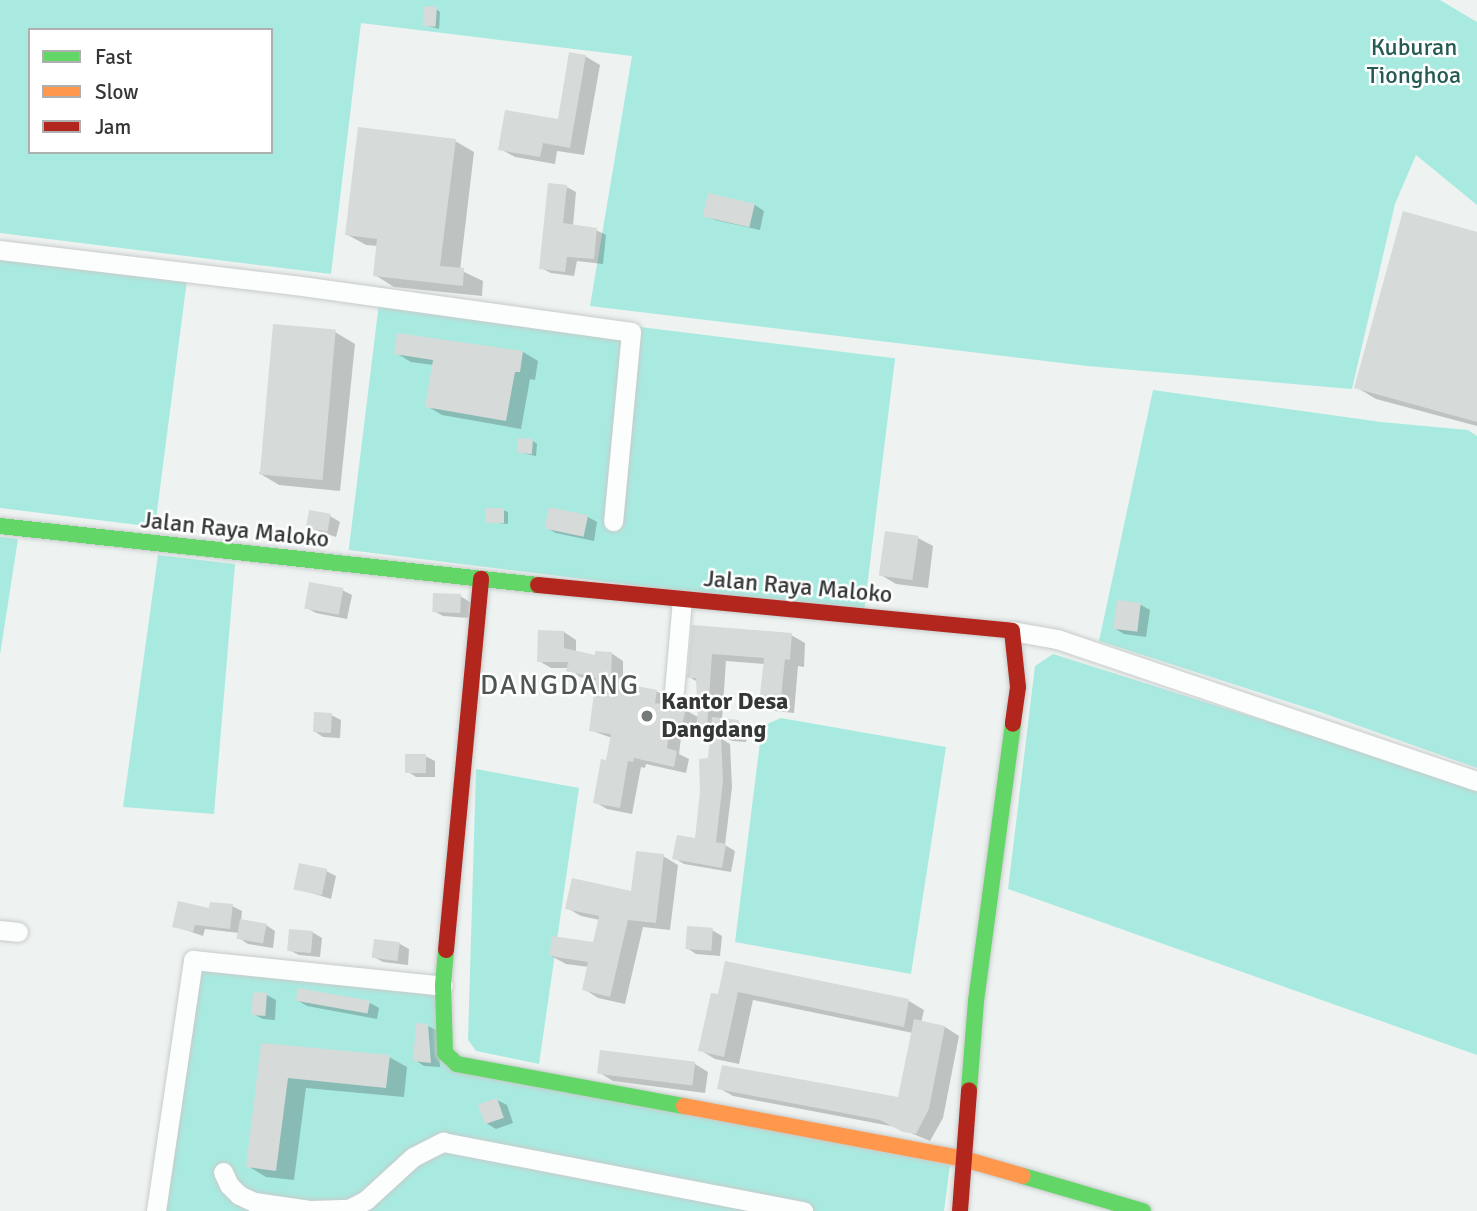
<!DOCTYPE html>
<html>
<head>
<meta charset="utf-8">
<style>
	body { margin:0 }
	#map { position:relative; width:1477px; height:1211px; overflow:hidden; background:#eef3f2; font-family:Signika,sans-serif }
	div>[style] { position:absolute }
	[style*='--x'] { left:calc(var(--x)*1px); top:calc(var(--y)*1px); width:calc(var(--w)*1px); rotate:calc(var(--a)*1deg) }
	.green>* { inset:0; background:#a9eae0; transform-origin:0 0 }
	.shadow>* { inset:0; background:#0003 }
	.building>* { inset:0; background:#d6dad9; transform-origin:0 0 }
	.roads { filter:drop-shadow(0 0 2px #c7cbca) drop-shadow(0 0 2px #c7cbca) }
	.street>* { height:19px; margin:-9.5px; padding:0 9.5px; transform-origin:9.5px; border-radius:9.5px; background:#fcfdfd }
	.fast>* { height:16px; margin:-8px; padding:0 8px; transform-origin:8px; border-radius:8px; background:#63d668 }
	.slow>* { height:16px; margin:-8px; padding:0 8px; transform-origin:8px; border-radius:8px; background:#ff974d }
	.jam>* { height:16px; margin:-8px; padding:0 8px; transform-origin:8px; border-radius:8px; background:#b3261e }
	.dots>* { width:19px; height:19px; translate:-50% -50%; box-sizing:border-box; border:4px solid #fff; border-radius:50% }
	span { translate:-50% -50%; white-space:nowrap; text-align:center; line-height:1.15; -webkit-text-stroke:5px #fff; paint-order:stroke }
	.park-label { font-size:24px; color:#255b53 }
	.street-label { font-size:24px; color:#343736 }
	.poi-label { font-size:24px; color:#343736; font-weight:700 }
	.left { translate:0 -50%; text-align:left }
	.quarter-label { font-size:28px; color:#4e5654; letter-spacing:2px }
	.legend { position:absolute; left:28px; top:28px; width:245px; height:126px; box-sizing:border-box; background:#fff; border:2px solid #aeafaf; margin:0; padding:9px 12px; list-style:none; font-size:21px; color:#343736 }
	.legend li { display:flex; align-items:center; gap:14px; height:35px }
	.legend b { width:35px; border:2px solid #aeafaf }
</style>
</head>
<body>
<div id="map">
	<div class="green">
		<i style="clip-path:polygon(evenodd,0 0,1440px 0,1477px 22px,1477px 205px,1416px 155px,1395px 204px,1352px 389px,1087px 366px,590px 306px,632px 56px,361px 23px,331px 274px,0 233px,0 0,30px 30px,271px 30px,271px 152px,30px 152px,30px 30px)"></i>
		<i style="clip-path:polygon(0 249px,188px 272px,155px 527px,0 508px)"></i>
		<i style="left:380px;top:295px;width:519px;height:257px;rotate:7deg"></i>
		<i style="clip-path:polygon(1153px 390px,1381px 422px,1468px 430px,1477px 436px,1477px 768px,1320px 712px,1099px 641px)"></i>
		<i style="clip-path:polygon(0 537px,18px 539px,0 655px)"></i>
		<i style="clip-path:polygon(158px 555px,235px 564px,214px 814px,123px 807px)"></i>
		<i style="clip-path:polygon(1053px 654px,1477px 788px,1477px 1055px,1008px 889px,1035px 666px)"></i>
		<i style="clip-path:polygon(781px 718px,946px 747px,911px 974px,735px 942px,762px 726px)"></i>
		<i style="clip-path:polygon(476px 769px,579px 788px,539px 1064px,476px 1051px,468px 1040px)"></i>
		<i style="clip-path:polygon(202px 961px,449px 993px,445px 1066px,950px 1165px,944px 1211px,164px 1211px)"></i>
	</div>
	<div class="shadow">
		<i style="clip-path:polygon(436px 9px,440px 12px,439px 29px,424px 25px)"></i>
		<i style="clip-path:polygon(585px 56px,600px 65px,584px 155px,557px 151px,555px 164px,515px 157px,500px 149px,559px 121px)"></i>
		<i style="clip-path:polygon(455px 141px,474px 152px,460px 270px,483px 281px,482px 296px,394px 287px,375px 275px,378px 246px,366px 245px,346px 234px)"></i>
		<i style="clip-path:polygon(567px 187px,576px 192px,573px 226px,596px 230px,606px 235px,603px 264px,577px 261px,574px 276px,551px 273px,541px 268px)"></i>
		<i style="clip-path:polygon(709px 196px,755px 205px,764px 211px,760px 230px,715px 220px,705px 215px)"></i>
		<i style="clip-path:polygon(1477px 233px,1477px 426px,1376px 399px,1356px 387px)"></i>
		<i style="clip-path:polygon(335px 332px,355px 344px,340px 491px,279px 485px,259px 473px)"></i>
		<i style="clip-path:polygon(523px 352px,538px 361px,535px 380px,530px 379px,521px 429px,442px 415px,427px 406px,434px 365px,411px 362px,396px 353px)"></i>
		<i style="clip-path:polygon(533px 441px,537px 444px,536px 456px,518px 452px)"></i>
		<i style="clip-path:polygon(550px 509px,588px 517px,597px 522px,594px 541px,556px 533px,547px 528px)"></i>
		<i style="clip-path:polygon(503px 510px,508px 512px,508px 524px,487px 522px)"></i>
		<i style="clip-path:polygon(330px 516px,340px 522px,336px 537px,307px 527px)"></i>
		<i style="clip-path:polygon(918px 538px,933px 546px,928px 588px,896px 584px,881px 575px)"></i>
		<i style="clip-path:polygon(342px 590px,352px 595px,347px 619px,316px 613px,307px 608px)"></i>
		<i style="clip-path:polygon(460px 596px,470px 602px,469px 618px,443px 616px,434px 611px)"></i>
		<i style="clip-path:polygon(1118px 602px,1141px 605px,1150px 610px,1146px 637px,1124px 634px,1114px 628px)"></i>
		<i style="clip-path:polygon(694px 627px,791px 635px,805px 643px,804px 667px,798px 666px,794px 713px,775px 711px,761px 703px,765px 664px,726px 661px,722px 720px,738px 722px,748px 727px,746px 742px,732px 741px,720px 734px,720px 738px,730px 744px,732px 787px,725px 845px,735px 851px,731px 872px,684px 864px,674px 858px,697px 840px,712px 733px,700px 726px,698px 682px,689px 677px)"></i>
		<i style="clip-path:polygon(564px 632px,576px 640px,576px 652px,597px 657px,611px 653px,623px 661px,623px 680px,635px 687px,656px 691px,669px 698px,667px 707px,685px 710px,698px 717px,695px 731px,682px 730px,679px 754px,689px 759px,686px 773px,646px 764px,645px 768px,641px 767px,632px 814px,607px 809px,595px 802px,612px 738px,590px 730px,597px 681px,580px 677px,569px 668px,551px 668px,539px 661px)"></i>
		<i style="clip-path:polygon(331px 715px,341px 720px,340px 738px,323px 737px,314px 731px)"></i>
		<i style="clip-path:polygon(425px 756px,435px 761px,435px 777px,416px 777px,407px 771px)"></i>
		<i style="clip-path:polygon(663px 856px,678px 865px,670px 930px,643px 927px,625px 1004px,598px 998px,584px 989px,589px 967px,566px 964px,551px 956px,594px 944px,600px 920px,581px 916px,567px 908px,633px 893px)"></i>
		<i style="clip-path:polygon(326px 871px,336px 876px,331px 899px,295px 888px)"></i>
		<i style="clip-path:polygon(232px 906px,242px 911px,241px 921px,266px 925px,275px 931px,273px 948px,248px 944px,239px 938px,239px 933px,205px 929px,203px 936px,174px 926px,210px 910px)"></i>
		<i style="clip-path:polygon(712px 930px,722px 936px,720px 956px,696px 954px,687px 948px)"></i>
		<i style="clip-path:polygon(312px 932px,322px 938px,320px 957px,299px 955px,289px 950px)"></i>
		<i style="clip-path:polygon(400px 944px,409px 949px,408px 965px,383px 962px,374px 957px)"></i>
		<i style="clip-path:polygon(726px 963px,909px 1001px,924px 1010px,921px 1023px,945px 1027px,959px 1036px,943px 1118px,930px 1141px,896px 1127px,733px 1096px,719px 1088px,899px 1099px,913px 1033px,753px 1000px,739px 1064px,715px 1059px,700px 1050px,719px 996px)"></i>
		<i style="clip-path:polygon(299px 990px,370px 1003px,379px 1008px,377px 1019px,307px 1006px,297px 1000px)"></i>
		<i style="clip-path:polygon(267px 995px,276px 1000px,275px 1020px,263px 1019px,253px 1014px)"></i>
		<i style="clip-path:polygon(428px 1026px,438px 1031px,440px 1067px,424px 1066px,415px 1060px)"></i>
		<i style="clip-path:polygon(262px 1045px,389px 1057px,407px 1067px,404px 1097px,306px 1088px,294px 1180px,266px 1177px,248px 1166px)"></i>
		<i style="clip-path:polygon(602px 1052px,695px 1064px,708px 1072px,705px 1093px,613px 1081px,600px 1073px)"></i>
		<i style="clip-path:polygon(497px 1100px,507px 1105px,513px 1123px,496px 1129px,486px 1123px)"></i>
	</div>
	<div class="building">
		<i style="left:424px;top:6px;width:13px;height:20px;rotate:4deg"></i>
		<i style="clip-path:polygon(569px 52px,586px 55px,570px 148px,543px 143px,540px 157px,498px 150px,505px 110px,558px 119px)"></i>
		<i style="clip-path:polygon(358px 127px,456px 139px,440px 266px,464px 268px,463px 286px,373px 276px,377px 239px,345px 235px)"></i>
		<i style="clip-path:polygon(548px 183px,567px 185px,563px 223px,597px 228px,594px 259px,567px 257px,565px 272px,539px 269px)"></i>
		<i style="left:708px;top:193px;width:48px;height:24px;rotate:13deg"></i>
		<i style="clip-path:polygon(1403px 211px,1477px 232px,1477px 422px,1354px 388px)"></i>
		<i style="left:273px;top:324px;width:63px;height:151px;rotate:5deg"></i>
		<i style="clip-path:polygon(397px 333px,523px 351px,520px 372px,515px 372px,506px 421px,425px 407px,433px 360px,394px 354px)"></i>
		<i style="left:518px;top:438px;width:15px;height:15px;rotate:4deg"></i>
		<i style="left:549px;top:507px;width:40px;height:22px;rotate:12deg"></i>
		<i style="left:485px;top:508px;width:19px;height:15px"></i>
		<i style="left:309px;top:510px;width:22px;height:18px;rotate:10deg"></i>
		<i style="left:885px;top:531px;width:34px;height:45px;rotate:8deg"></i>
		<i style="left:309px;top:582px;width:35px;height:27px;rotate:10deg"></i>
		<i style="left:433px;top:593px;width:28px;height:19px;rotate:2deg"></i>
		<i style="left:1117px;top:600px;width:24px;height:29px;rotate:7deg"></i>
		<i style="clip-path:polygon(692px 625px,792px 633px,790px 660px,785px 659px,780px 706px,759px 704px,764px 658px,712px 654px,707px 727px,698px 727px,696px 678px,687px 678px)"></i>
		<i style="clip-path:polygon(538px 630px,564px 631px,564px 648px,595px 655px,595px 651px,612px 652px,611px 676px,623px 678px,622px 683px,657px 690px,655px 703px,686px 708px,682px 725px,670px 724px,667px 748px,677px 751px,674px 767px,634px 758px,633px 762px,628px 761px,620px 808px,593px 803px,601px 759px,606px 760px,611px 734px,589px 731px,596px 678px,566px 671px,568px 662px,537px 662px)"></i>
		<i style="left:314px;top:712px;width:18px;height:20px;rotate:3deg"></i>
		<i style="clip-path:polygon(712px 717px,739px 720px,737px 738px,721px 736px,723px 781px,716px 842px,726px 844px,722px 868px,672px 859px,677px 835px,695px 838px,700px 792px,699px 759px,708px 758px)"></i>
		<i style="left:405px;top:754px;width:21px;height:19px"></i>
		<i style="clip-path:polygon(636px 851px,664px 854px,656px 923px,628px 920px,610px 997px,582px 990px,588px 962px,549px 956px,552px 936px,593px 942px,599px 916px,565px 909px,572px 878px,631px 891px)"></i>
		<i style="left:299px;top:863px;width:29px;height:27px;rotate:12deg"></i>
		<i style="clip-path:polygon(178px 901px,209px 908px,210px 902px,233px 904px,230px 929px,195px 925px,193px 932px,172px 927px)"></i>
		<i style="left:240px;top:919px;width:27px;height:20px;rotate:10deg"></i>
		<i style="left:687px;top:926px;width:26px;height:23px;rotate:4deg"></i>
		<i style="left:289px;top:929px;width:24px;height:22px;rotate:5deg"></i>
		<i style="left:374px;top:939px;width:26px;height:19px;rotate:7deg"></i>
		<i style="clip-path:polygon(725px 961px,909px 999px,904px 1027px,738px 992px,724px 1057px,698px 1051px,711px 993px,718px 994px)"></i>
		<i style="left:298px;top:988px;width:73px;height:13px;rotate:10deg"></i>
		<i style="left:253px;top:992px;width:14px;height:23px;rotate:4deg"></i>
		<i style="clip-path:polygon(914px 1019px,945px 1026px,929px 1109px,916px 1134px,903px 1132px,880px 1120px,717px 1089px,722px 1065px,898px 1097px)"></i>
		<i style="clip-path:polygon(416px 1023px,428px 1024px,431px 1063px,413px 1061px)"></i>
		<i style="clip-path:polygon(261px 1043px,390px 1055px,386px 1088px,288px 1078px,276px 1171px,246px 1167px)"></i>
		<i style="left:600px;top:1050px;width:96px;height:24px;rotate:7deg"></i>
		<i style="left:497px;top:1098px;width:21px;height:20px;rotate:71deg"></i>
	</div>
	<div class="roads">
		<div class="street">
			<i style="--x:0;--y:250;--w:296;--a:6.8"></i>
			<i style="--x:294;--y:285;--w:340;--a:7.9"></i>
			<i style="--x:631;--y:332;--w:190;--a:95.4"></i>
			<i style="--x:1012;--y:631;--w:46;--a:10.1"></i>
			<i style="--x:1057;--y:639;--w:443;--a:18.7"></i>
			<i style="--x:674;--y:691;--w:91;--a:-85"></i>
			<i style="--x:0;--y:930;--w:18;--a:6"></i>
			<i style="--x:223;--y:1172;--w:14;--a:65"></i>
			<i style="--x:229;--y:1185;--w:14;--a:45"></i>
			<i style="--x:239;--y:1195;--w:17;--a:25"></i>
			<i style="--x:254;--y:1202;--w:58;--a:8"></i>
			<i style="--x:311;--y:1210;--w:38;--a:-2"></i>
			<i style="--x:349;--y:1209;--w:19;--a:-28"></i>
			<i style="--x:366;--y:1200;--w:64;--a:-42.5"></i>
			<i style="--x:413;--y:1157;--w:34;--a:-27"></i>
			<i style="--x:443;--y:1142;--w:367;--a:10.9"></i>
			<i style="--x:156;--y:1211;--w:254;--a:-81.6"></i>
			<i style="--x:193;--y:960;--w:251;--a:5.9"></i>
		</div>
		<div class="fast">
			<i style="--x:0;--y:526;--w:541;--a:6.26"></i>
			<i style="--x:446;--y:950;--w:36;--a:95"></i>
			<i style="--x:443;--y:986;--w:67;--a:88.3"></i>
			<i style="--x:445;--y:1053;--w:16;--a:43"></i>
			<i style="--x:457;--y:1064;--w:231;--a:10.5"></i>
			<i style="--x:969;--y:1090;--w:89;--a:-85.5"></i>
			<i style="--x:976;--y:1001;--w:279;--a:-82.4"></i>
			<i style="--x:1023;--y:1176;--w:125;--a:16.3"></i>
		</div>
		<div class="slow">
			<i style="--x:684;--y:1106;--w:285;--a:10.7"></i>
			<i style="--x:964;--y:1159;--w:61;--a:16.1"></i>
		</div>
		<div class="jam">
			<i style="--x:538;--y:585;--w:476;--a:5.5"></i>
			<i style="--x:1012;--y:631;--w:56;--a:83.9"></i>
			<i style="--x:1018;--y:687;--w:37;--a:98"></i>
			<i style="--x:446;--y:950;--w:373;--a:-84.6"></i>
			<i style="--x:960;--y:1211;--w:121;--a:-85.7"></i>
		</div>
	</div>
	<div class="dots">
		<i style="left:647px;top:716px;background:#757978"></i>
	</div>
	<div class="park-label">
		<span style="left:1414px;top:62px">Kuburan<br>Tionghoa</span>
	</div>
	<div class="street-label">
		<span style="left:235px;top:530px;rotate:6deg">Jalan Raya Maloko</span>
		<span style="left:798px;top:587px;rotate:5deg">Jalan Raya Maloko</span>
	</div>
	<div class="poi-label">
		<span class="left" style="left:661px;top:716px">Kantor Desa<br>Dangdang</span>
	</div>
	<div class="quarter-label">
		<span style="left:560px;top:685px">DANGDANG</span>
	</div>
	<ul class="legend">
	<li><b style="height:9px;background:#63d668"></b>Fast</li>
	<li><b style="height:9px;background:#ff974d"></b>Slow</li>
	<li><b style="height:9px;background:#b3261e"></b>Jam</li>
	</ul>
</div>
</body>
</html>
